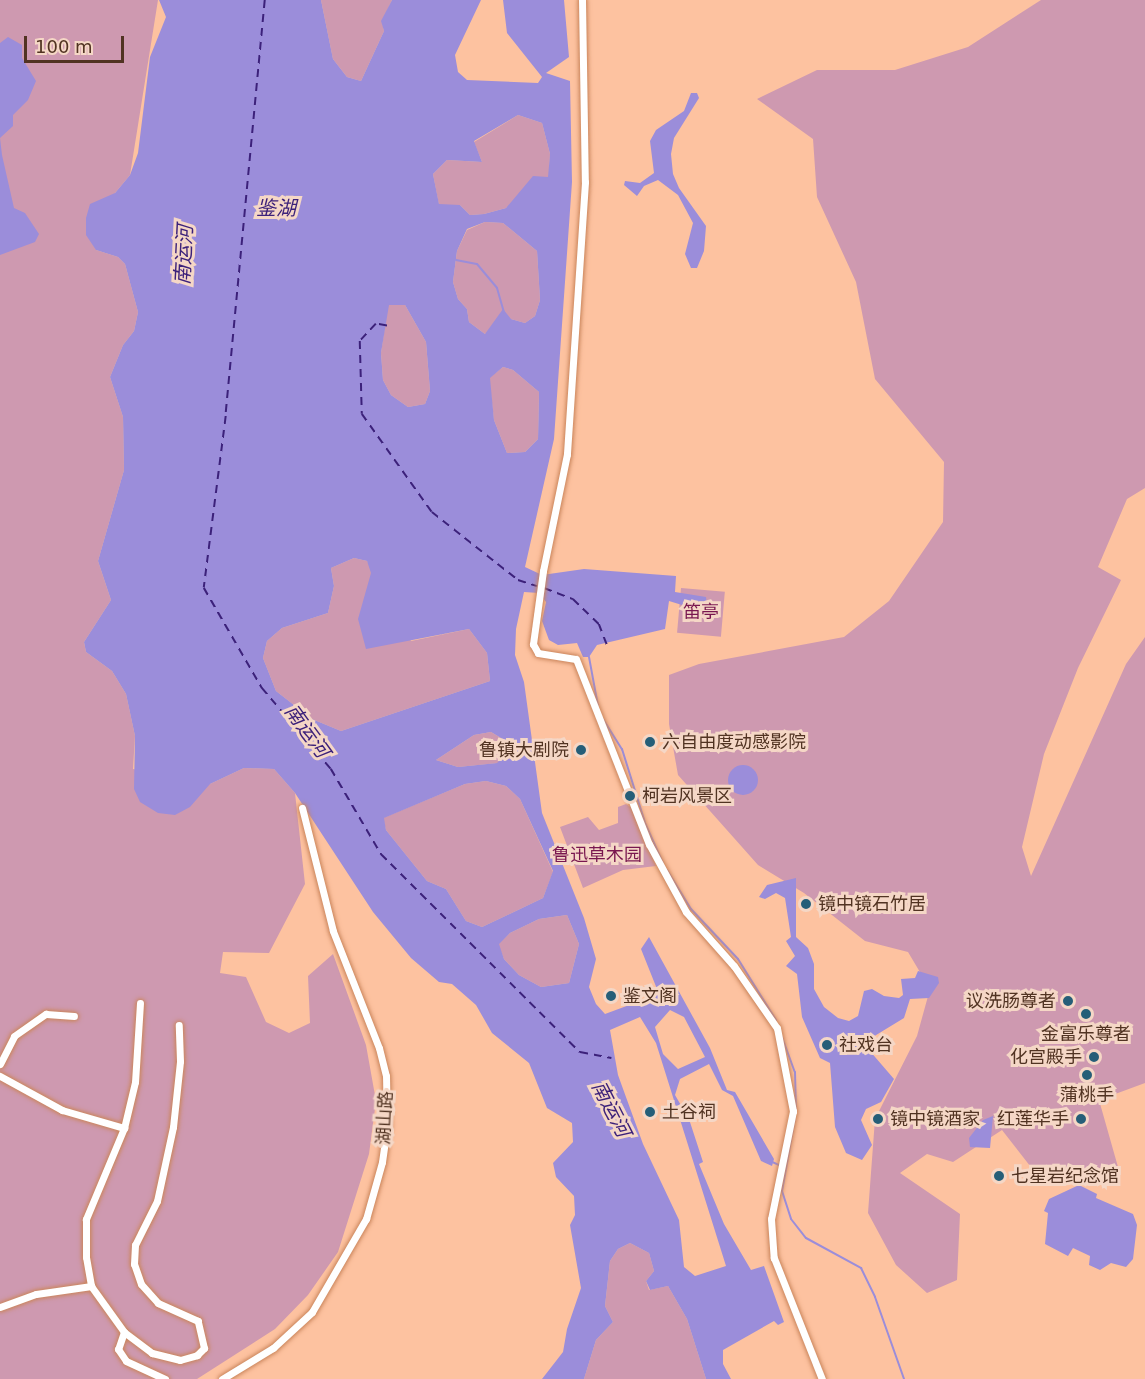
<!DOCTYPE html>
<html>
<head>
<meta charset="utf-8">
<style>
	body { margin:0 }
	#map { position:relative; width:1145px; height:1379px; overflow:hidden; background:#fdc2a0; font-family:"DejaVu Sans","Noto Sans SC",sans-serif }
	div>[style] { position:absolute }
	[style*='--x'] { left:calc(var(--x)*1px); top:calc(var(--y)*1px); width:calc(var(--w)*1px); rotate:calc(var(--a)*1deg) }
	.green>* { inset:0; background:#ce99b0; transform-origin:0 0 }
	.water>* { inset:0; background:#9b8dda }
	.round { border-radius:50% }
	.stream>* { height:2px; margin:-1px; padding:0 1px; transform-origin:1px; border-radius:1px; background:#9b8dda }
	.ferry>* { height:1.5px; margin-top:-0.75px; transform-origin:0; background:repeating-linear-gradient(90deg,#3c217a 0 8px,transparent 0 14px) }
	.roads { filter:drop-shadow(0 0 2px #ca855b) drop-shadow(0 0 2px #ca855b) }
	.street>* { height:7px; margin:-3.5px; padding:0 3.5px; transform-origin:3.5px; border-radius:3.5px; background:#fff }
	.dots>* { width:16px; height:16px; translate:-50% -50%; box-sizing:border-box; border:3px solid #f5d7c6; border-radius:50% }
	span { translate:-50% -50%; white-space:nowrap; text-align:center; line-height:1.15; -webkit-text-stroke:6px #f5d7c6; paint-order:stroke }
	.park-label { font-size:18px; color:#79174f }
	.poi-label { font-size:18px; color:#513322 }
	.left { translate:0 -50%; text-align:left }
	.right { translate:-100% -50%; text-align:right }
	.street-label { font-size:18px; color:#513322 }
	.water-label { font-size:20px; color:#3c217a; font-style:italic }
	.scale { position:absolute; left:24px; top:36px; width:100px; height:27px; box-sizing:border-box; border:3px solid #513322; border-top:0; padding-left:8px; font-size:18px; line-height:21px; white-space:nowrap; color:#513322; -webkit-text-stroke:4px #f5d7c6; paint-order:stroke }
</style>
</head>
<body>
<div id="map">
	<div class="green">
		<i style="clip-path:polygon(0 0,158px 0,130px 175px,115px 193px,96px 250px,118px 257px,125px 264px,138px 312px,134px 331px,123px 345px,110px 377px,123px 417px,124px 470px,98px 561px,111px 600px,84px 642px,86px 652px,112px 671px,126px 694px,135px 736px,133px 769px,210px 784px,244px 768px,274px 769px,295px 793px,305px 884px,269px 953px,223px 952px,220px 973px,246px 977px,266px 1022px,289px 1033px,310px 1023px,308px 976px,333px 954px,366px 1045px,376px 1101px,369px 1154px,338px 1252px,308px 1295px,275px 1329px,197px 1379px,0 1379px)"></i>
		<i style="clip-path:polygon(321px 0,392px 0,382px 21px,384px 31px,361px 81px,347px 77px,333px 59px)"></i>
		<i style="clip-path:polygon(1041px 0,1145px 0,1145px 488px,1127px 499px,1098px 567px,1121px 580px,1078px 668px,1044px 754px,1022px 847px,1031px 876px,1126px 664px,1145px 637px,1145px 1083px,1099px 1100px,1118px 1167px,1080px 1183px,1034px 1171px,1002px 1130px,953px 1162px,927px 1154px,900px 1173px,960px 1214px,957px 1280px,927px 1293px,896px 1265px,868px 1213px,875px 1119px,917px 1036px,930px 989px,908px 952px,865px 941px,804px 893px,758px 865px,678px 775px,669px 724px,669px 675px,699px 664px,844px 637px,889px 601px,943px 522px,944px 462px,875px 379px,856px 282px,817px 197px,813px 139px,757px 99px,817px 70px,895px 70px,968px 47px)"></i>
		<i style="clip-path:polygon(518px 115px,542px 123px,550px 154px,549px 178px,506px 208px,484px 214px,470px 215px,460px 205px,439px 205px,433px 174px,447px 160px,482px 162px,474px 142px)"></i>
		<i style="clip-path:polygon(485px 222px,503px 223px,537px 251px,540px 300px,535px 316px,525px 323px,511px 319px,485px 334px,469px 322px,467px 309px,458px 299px,453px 282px,457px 251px,467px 230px)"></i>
		<i style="clip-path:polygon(388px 305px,405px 305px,426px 342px,430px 391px,425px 404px,408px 407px,391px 395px,383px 380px,381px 353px)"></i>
		<i style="clip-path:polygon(503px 367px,513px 370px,539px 392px,538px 439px,525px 452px,507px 453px,494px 420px,489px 378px)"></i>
		<i style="clip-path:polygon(354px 558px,367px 561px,411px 641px,469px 629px,487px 653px,490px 681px,341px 731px,312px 719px,276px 691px,263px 658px,267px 641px,282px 628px,328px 613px,334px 586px,331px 568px)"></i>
		<i style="left:681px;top:588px;width:44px;height:45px;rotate:5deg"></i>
		<i style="clip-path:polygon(491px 732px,506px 741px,507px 754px,498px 763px,458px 767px,436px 760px,474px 735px)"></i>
		<i style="clip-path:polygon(486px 781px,506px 786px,520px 799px,553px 872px,543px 898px,482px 927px,466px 921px,446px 889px,427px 881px,386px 830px,383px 818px,465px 784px)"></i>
		<i style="clip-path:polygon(626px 804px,632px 808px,656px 866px,623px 870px,583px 888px,560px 827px,588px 817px,599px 830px,618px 823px,618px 807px)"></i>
		<i style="clip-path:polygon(567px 915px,579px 944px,569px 983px,541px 987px,519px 975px,504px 959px,498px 944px,510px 933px,539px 919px)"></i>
		<i style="clip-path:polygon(630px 1243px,649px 1253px,654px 1271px,646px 1281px,649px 1290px,668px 1286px,687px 1319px,706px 1379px,584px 1379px,596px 1340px,613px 1322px,605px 1306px,610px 1261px,618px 1249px)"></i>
	</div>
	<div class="water">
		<i style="clip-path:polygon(evenodd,159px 0,321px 0,333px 59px,347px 77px,361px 81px,384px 31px,381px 21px,392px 0,481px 0,455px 55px,458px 72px,467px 80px,538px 83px,542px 77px,507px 33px,503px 0,564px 0,569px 57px,546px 73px,570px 81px,572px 182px,554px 439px,525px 567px,542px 575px,584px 569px,676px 576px,675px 592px,706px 597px,707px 605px,695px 609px,669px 601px,665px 629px,597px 645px,589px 657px,583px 657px,577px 643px,558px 645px,549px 640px,542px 621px,546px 602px,539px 593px,524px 592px,516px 629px,515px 655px,524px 682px,542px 813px,584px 918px,596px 959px,589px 987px,596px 1004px,605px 1014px,659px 994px,641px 949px,649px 937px,710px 1048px,727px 1090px,735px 1092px,774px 1159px,772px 1166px,761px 1161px,733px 1096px,722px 1090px,709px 1064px,680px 1079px,675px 1095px,689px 1119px,703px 1162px,699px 1164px,724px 1224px,751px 1270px,764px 1266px,784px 1322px,778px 1325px,774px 1321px,723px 1350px,723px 1364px,731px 1379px,706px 1379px,687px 1319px,668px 1286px,650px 1290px,646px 1281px,654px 1271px,649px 1253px,630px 1243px,618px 1249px,610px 1261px,605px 1306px,613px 1322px,596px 1340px,584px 1379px,542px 1379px,563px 1352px,567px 1329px,581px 1288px,570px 1225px,575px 1215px,574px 1196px,556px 1177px,553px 1163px,573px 1142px,572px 1123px,547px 1108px,529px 1063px,492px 1033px,476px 1005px,452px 984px,439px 982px,411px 958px,373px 912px,295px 793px,274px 769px,244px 768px,210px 784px,190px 807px,175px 815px,158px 813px,140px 802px,134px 789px,135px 736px,126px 694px,112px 671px,86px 652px,84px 642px,111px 600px,98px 561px,124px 470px,123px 417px,110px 377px,123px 345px,134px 331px,138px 312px,125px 264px,118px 257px,96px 250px,86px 235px,86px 218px,90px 204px,115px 193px,130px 175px,138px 153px,150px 57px,166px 17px,159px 0,518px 115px,542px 123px,550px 154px,548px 177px,533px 176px,506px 208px,484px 214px,470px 215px,460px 205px,439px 204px,433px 174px,447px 160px,482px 162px,474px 141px,518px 115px,159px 0,485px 222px,503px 223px,537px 251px,540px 300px,535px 316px,525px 323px,511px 319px,503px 309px,485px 334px,469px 322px,467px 309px,458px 299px,453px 282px,457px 251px,467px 229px,485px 222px,159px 0,389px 305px,405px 305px,426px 342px,430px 391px,425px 404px,408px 407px,391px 395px,383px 380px,381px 353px,389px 305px,159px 0,503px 367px,513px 370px,539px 392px,538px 439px,525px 452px,507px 453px,494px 420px,490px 378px,503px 367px,159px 0,354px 558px,367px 561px,371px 573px,358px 619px,366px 649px,469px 629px,487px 653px,490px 681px,341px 731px,312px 719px,276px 691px,263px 658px,267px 641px,282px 628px,328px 613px,334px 586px,331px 568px,354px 558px,159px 0,491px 732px,506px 741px,507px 753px,497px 763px,458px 767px,436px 760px,474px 735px,491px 732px,159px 0,486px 781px,506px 786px,520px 799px,553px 871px,543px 898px,482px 927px,466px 921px,446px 889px,427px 881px,386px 830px,384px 818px,465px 784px,486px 781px,159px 0,567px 915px,579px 944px,569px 983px,541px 987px,519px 975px,504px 959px,499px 944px,510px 933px,539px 919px,567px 915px,159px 0,670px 1010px,684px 1017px,705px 1057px,678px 1069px,663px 1054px,655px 1027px,670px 1010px,159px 0,640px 1017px,656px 1043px,726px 1266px,695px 1276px,684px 1267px,679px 1220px,643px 1144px,618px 1075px,610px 1030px,640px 1017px)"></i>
		<i style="clip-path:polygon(8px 37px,22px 45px,22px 58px,36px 81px,28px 100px,13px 115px,13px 126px,0 138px,2px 155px,14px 208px,25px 213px,39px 234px,35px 242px,0 255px,0 43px)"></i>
		<i style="clip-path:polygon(691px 93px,697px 93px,699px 98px,674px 138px,671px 154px,673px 174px,679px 188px,706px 226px,704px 251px,697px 268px,691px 268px,685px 254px,693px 223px,678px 195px,658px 180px,644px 186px,637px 196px,624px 185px,625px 181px,640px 183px,654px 173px,650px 141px,656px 130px,684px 111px)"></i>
		<i class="round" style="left:728px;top:765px;width:30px;height:30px"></i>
		<i style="clip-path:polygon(796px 878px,796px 937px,808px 948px,814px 964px,814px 989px,824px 1007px,838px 1018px,849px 1021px,858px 1016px,864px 991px,872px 989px,884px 996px,899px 998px,903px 995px,901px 979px,915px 978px,918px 971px,938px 977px,939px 983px,929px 998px,910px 999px,904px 1018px,863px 1043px,894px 1079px,881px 1102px,866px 1109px,861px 1120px,872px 1145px,862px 1160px,846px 1153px,835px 1127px,830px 1063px,820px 1058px,802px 1017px,797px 974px,786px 966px,795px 956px,786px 941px,791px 937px,785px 898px,776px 893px,765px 899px,759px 897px,767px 885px)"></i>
		<i style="clip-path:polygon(993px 1116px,990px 1148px,970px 1147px,969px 1138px,983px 1120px)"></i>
		<i style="clip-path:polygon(1079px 1185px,1097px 1194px,1096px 1198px,1133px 1214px,1137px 1225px,1133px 1259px,1126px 1267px,1111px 1263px,1100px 1270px,1089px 1265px,1090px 1256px,1073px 1248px,1068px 1256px,1045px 1244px,1048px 1213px,1044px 1211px,1049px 1199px)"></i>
	</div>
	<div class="stream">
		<i style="--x:456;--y:260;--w:21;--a:11"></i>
		<i style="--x:477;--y:264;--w:31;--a:50"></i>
		<i style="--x:497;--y:288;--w:26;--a:74"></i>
		<i style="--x:589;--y:657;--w:50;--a:79.6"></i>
		<i style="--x:603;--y:719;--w:36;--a:58"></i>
		<i style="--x:622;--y:749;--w:77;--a:72.7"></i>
		<i style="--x:645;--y:823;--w:44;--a:65.8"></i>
		<i style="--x:667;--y:870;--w:46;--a:58.4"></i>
		<i style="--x:691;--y:909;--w:69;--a:46.8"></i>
		<i style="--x:738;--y:959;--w:72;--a:58.1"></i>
		<i style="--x:782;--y:1037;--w:37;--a:70"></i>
		<i style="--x:795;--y:1072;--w:41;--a:88.6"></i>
		<i style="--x:795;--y:1118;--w:74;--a:100.1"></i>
		<i style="--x:782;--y:1191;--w:29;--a:72"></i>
		<i style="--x:791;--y:1219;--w:24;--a:52"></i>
		<i style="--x:806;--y:1238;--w:63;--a:28.6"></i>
		<i style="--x:861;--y:1268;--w:32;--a:64"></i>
		<i style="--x:875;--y:1297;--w:87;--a:70.5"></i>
		<i style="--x:770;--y:1161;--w:12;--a:24"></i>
	</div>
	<div class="ferry">
		<i style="--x:265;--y:0;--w:418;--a:95.4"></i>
		<i style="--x:226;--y:416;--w:173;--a:97.3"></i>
		<i style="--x:204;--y:588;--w:116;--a:59.9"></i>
		<i style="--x:262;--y:688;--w:106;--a:49.6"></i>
		<i style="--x:331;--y:769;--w:99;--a:59.5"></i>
		<i style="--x:381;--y:854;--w:281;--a:44.9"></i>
		<i style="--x:580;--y:1052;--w:32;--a:11"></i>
		<i style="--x:387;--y:326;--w:11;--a:-170"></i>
		<i style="--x:376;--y:324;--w:23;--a:133"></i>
		<i style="--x:360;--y:341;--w:73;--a:88.4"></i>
		<i style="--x:362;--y:414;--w:120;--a:54.5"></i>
		<i style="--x:432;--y:512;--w:110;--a:38.3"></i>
		<i style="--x:518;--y:580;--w:20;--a:18"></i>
		<i style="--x:544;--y:588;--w:31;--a:21"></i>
		<i style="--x:573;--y:599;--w:36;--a:44"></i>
		<i style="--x:599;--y:624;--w:26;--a:69"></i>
	</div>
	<div class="roads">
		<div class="street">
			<i style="--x:582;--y:0;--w:182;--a:89.1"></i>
			<i style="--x:585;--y:182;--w:273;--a:93.8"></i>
			<i style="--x:567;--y:454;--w:119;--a:101.6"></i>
			<i style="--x:543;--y:571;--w:74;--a:97.8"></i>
			<i style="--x:533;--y:644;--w:10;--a:61"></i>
			<i style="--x:538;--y:653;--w:38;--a:9"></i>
			<i style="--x:576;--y:659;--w:199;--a:68.5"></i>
			<i style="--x:649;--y:844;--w:77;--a:61.4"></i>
			<i style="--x:686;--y:912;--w:72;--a:48.4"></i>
			<i style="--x:734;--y:966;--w:75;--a:55.3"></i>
			<i style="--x:777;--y:1028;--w:85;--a:79.1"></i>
			<i style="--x:793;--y:1111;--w:110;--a:101.5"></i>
			<i style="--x:771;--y:1219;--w:39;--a:86"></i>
			<i style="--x:774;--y:1258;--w:130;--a:68.4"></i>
			<i style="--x:140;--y:1003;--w:79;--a:93.6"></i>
			<i style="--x:135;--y:1082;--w:47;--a:103.4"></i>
			<i style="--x:124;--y:1128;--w:99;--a:112.7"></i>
			<i style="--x:86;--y:1219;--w:38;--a:90"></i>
			<i style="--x:86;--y:1257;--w:29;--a:80"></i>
			<i style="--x:91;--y:1286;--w:57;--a:54.3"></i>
			<i style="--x:124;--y:1332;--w:35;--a:37"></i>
			<i style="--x:152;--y:1353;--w:29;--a:14"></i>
			<i style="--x:180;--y:1360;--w:18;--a:-16"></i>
			<i style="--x:197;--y:1355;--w:10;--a:-45"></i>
			<i style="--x:204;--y:1348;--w:28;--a:-103"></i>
			<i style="--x:198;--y:1321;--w:44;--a:-155.8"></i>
			<i style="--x:158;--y:1303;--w:25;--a:-132"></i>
			<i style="--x:141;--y:1284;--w:21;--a:-109"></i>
			<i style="--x:134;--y:1264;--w:19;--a:-87"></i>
			<i style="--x:135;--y:1245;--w:49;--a:-63.4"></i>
			<i style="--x:157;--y:1201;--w:76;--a:-77.8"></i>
			<i style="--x:173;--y:1127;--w:66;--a:-83.9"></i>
			<i style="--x:180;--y:1061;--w:36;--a:-92"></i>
			<i style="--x:0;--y:1064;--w:31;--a:-63"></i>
			<i style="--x:14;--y:1036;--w:39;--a:-35"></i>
			<i style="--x:46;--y:1014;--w:28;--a:4"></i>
			<i style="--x:0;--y:1076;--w:71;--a:28.7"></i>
			<i style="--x:62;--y:1110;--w:65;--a:16.2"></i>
			<i style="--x:0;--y:1307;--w:38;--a:-20"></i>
			<i style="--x:36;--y:1294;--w:56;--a:-8.3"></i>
			<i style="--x:124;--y:1332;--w:18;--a:109"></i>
			<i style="--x:118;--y:1349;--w:14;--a:56"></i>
			<i style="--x:126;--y:1361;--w:43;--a:24.8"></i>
			<i style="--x:222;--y:1379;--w:60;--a:-31.3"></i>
			<i style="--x:273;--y:1348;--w:53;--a:-42.7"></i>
			<i style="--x:312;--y:1312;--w:108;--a:-59.9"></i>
			<i style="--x:366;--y:1219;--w:59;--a:-74.3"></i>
			<i style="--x:382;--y:1162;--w:35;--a:-82"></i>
			<i style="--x:387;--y:1127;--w:51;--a:-91.1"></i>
			<i style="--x:386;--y:1076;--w:29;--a:-104"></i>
			<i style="--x:379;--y:1048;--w:126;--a:-111.5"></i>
			<i style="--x:333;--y:931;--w:127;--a:-104.1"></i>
		</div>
	</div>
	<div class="dots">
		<i style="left:650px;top:742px;background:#265e78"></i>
		<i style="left:581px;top:750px;background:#265e78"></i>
		<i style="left:630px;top:796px;background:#265e78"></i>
		<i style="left:806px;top:904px;background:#265e78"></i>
		<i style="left:611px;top:996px;background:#265e78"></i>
		<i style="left:1068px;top:1001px;background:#265e78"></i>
		<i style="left:1086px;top:1014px;background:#265e78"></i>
		<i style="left:827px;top:1045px;background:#265e78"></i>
		<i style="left:1094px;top:1057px;background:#265e78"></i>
		<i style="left:1087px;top:1075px;background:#265e78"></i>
		<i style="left:650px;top:1112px;background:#265e78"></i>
		<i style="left:878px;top:1119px;background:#265e78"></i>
		<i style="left:1081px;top:1119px;background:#265e78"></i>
		<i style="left:999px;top:1176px;background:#265e78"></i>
	</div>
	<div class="park-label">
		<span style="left:701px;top:612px">笛亭</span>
		<span style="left:597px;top:855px">鲁迅草木园</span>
	</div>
	<div class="poi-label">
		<span class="left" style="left:662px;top:742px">六自由度动感影院</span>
		<span class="right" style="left:569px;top:750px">鲁镇大剧院</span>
		<span class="left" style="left:642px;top:796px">柯岩风景区</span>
		<span class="left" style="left:818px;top:904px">镜中镜石竹居</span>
		<span class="left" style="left:623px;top:996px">鉴文阁</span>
		<span class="right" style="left:1056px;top:1001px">议洗肠尊者</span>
		<span style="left:1086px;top:1034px">金富乐尊者</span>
		<span class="left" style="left:839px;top:1045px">社戏台</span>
		<span class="right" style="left:1082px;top:1057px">化宫殿手</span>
		<span style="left:1087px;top:1095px">蒲桃手</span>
		<span class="left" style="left:662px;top:1112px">土谷祠</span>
		<span class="left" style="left:890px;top:1119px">镜中镜酒家</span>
		<span class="right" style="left:1069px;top:1119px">红莲华手</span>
		<span class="left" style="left:1011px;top:1176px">七星岩纪念馆</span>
	</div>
	<div class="street-label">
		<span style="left:385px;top:1118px;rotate:-87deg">湖山路</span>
	</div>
	<div class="water-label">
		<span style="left:276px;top:208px">鉴湖</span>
		<span style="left:184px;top:255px;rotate:-87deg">南运河</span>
		<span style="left:307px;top:731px;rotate:54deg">南运河</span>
		<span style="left:611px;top:1109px;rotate:63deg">南运河</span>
	</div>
	<div class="scale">100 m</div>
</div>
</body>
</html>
